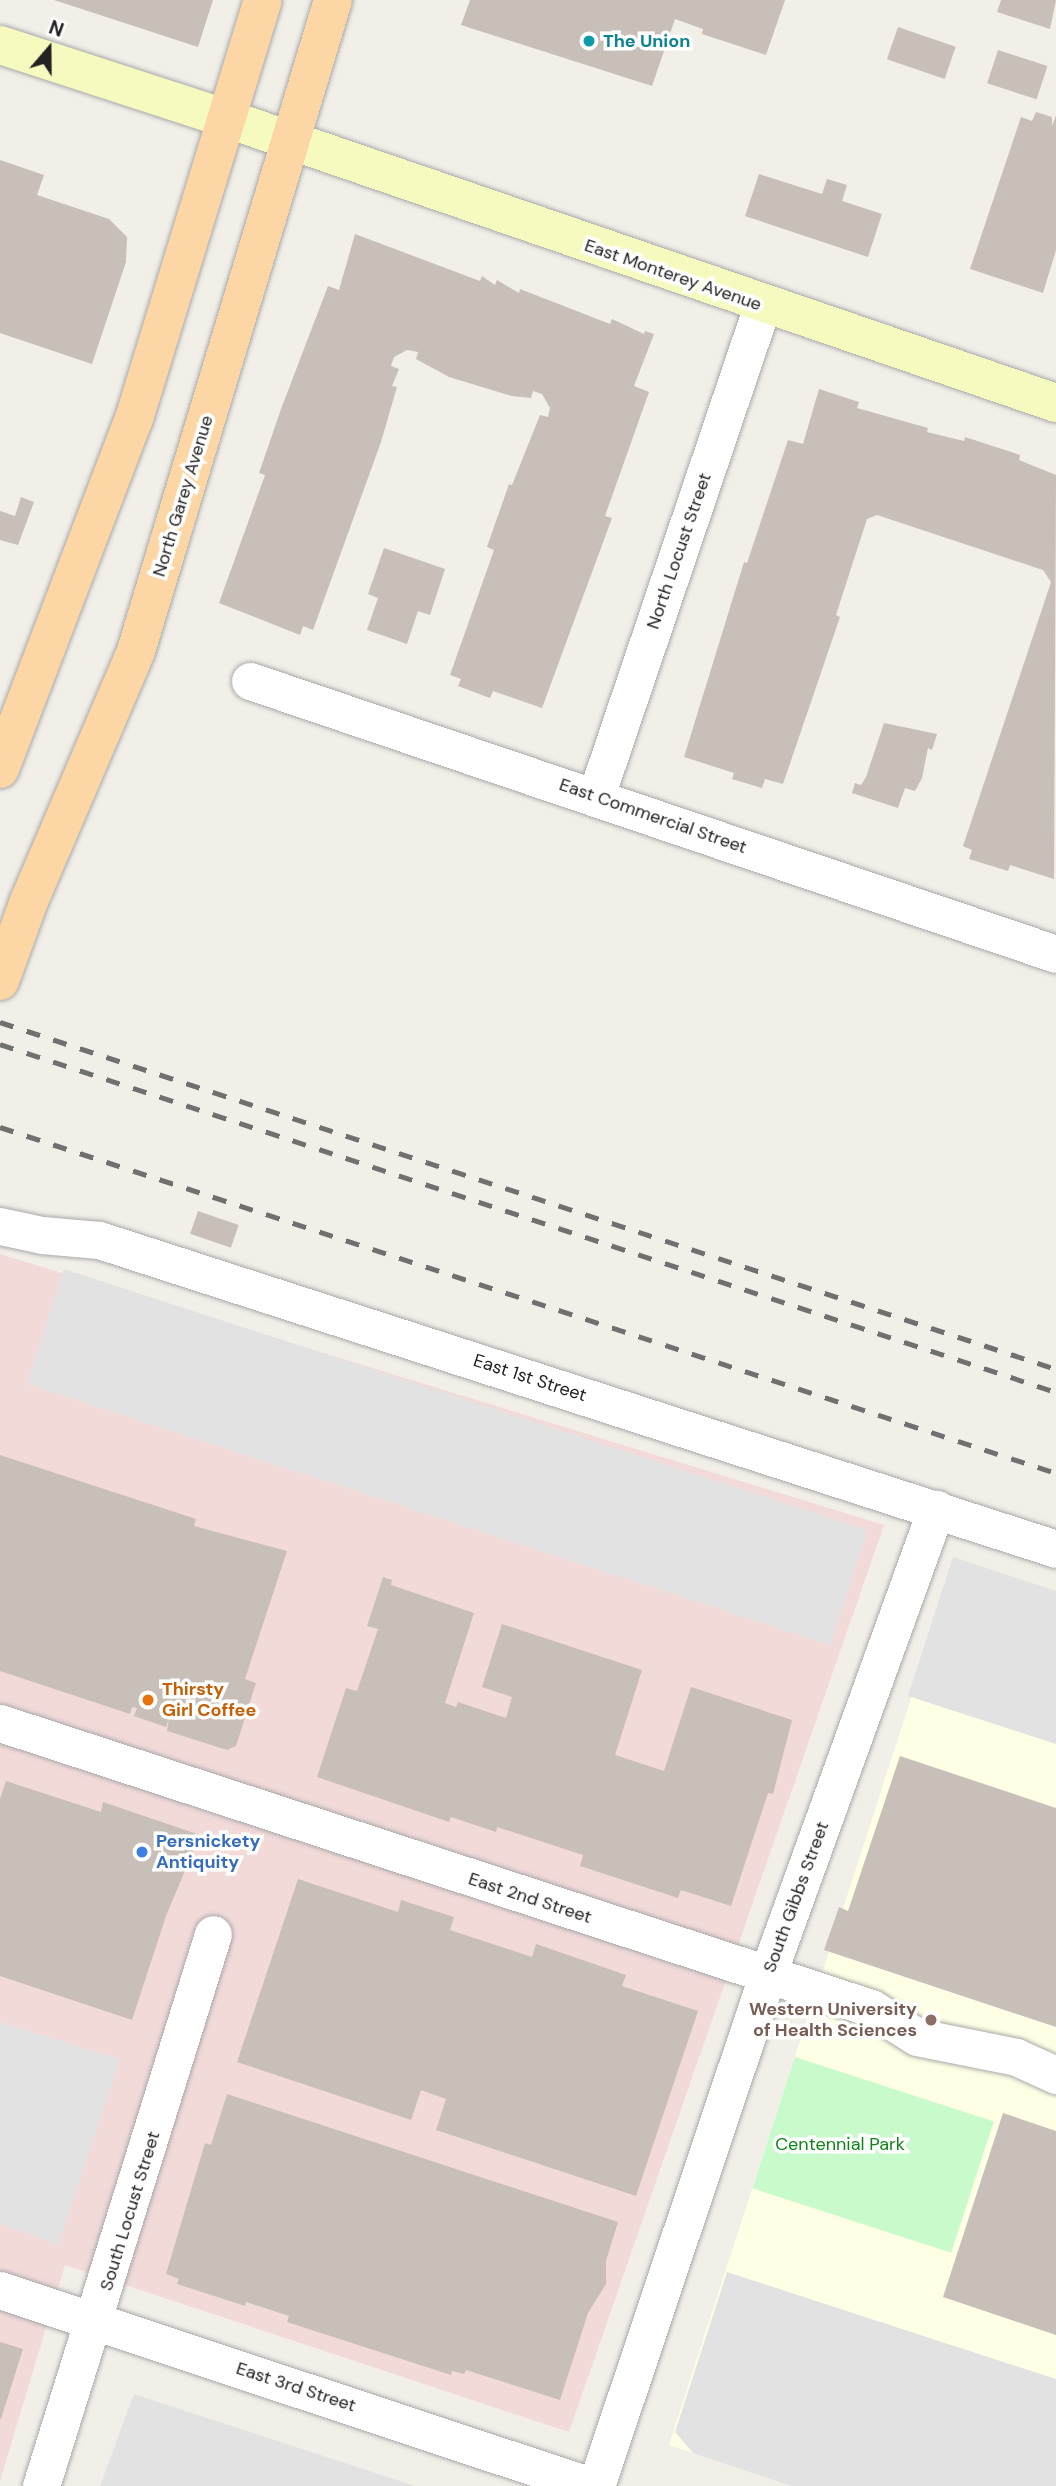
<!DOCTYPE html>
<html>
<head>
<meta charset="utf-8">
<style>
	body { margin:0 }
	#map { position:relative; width:1056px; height:2486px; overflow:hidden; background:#f2efe9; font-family:"DM Sans",sans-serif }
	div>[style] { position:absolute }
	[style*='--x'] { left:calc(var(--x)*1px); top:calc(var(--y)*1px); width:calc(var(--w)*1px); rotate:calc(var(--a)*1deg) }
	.commercial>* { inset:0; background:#f2dad9 }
	.education>* { inset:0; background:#ffffe5 }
	.park>* { inset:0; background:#c8facc; transform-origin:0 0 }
	.parking>* { inset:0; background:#e2e2e2; transform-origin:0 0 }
	.building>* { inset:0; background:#c7bfb8; transform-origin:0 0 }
	.roads { filter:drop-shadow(0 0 2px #a9a9a9) drop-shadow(0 0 2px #a9a9a9) }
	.street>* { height:37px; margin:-18.5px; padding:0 18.5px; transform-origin:18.5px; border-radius:18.5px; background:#fff }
	.secondary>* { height:38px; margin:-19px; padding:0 19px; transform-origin:19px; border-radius:19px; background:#f7fabf }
	.primary>* { height:38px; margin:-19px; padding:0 19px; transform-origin:19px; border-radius:19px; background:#fcd6a4 }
	.rail>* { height:5px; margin-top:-2.5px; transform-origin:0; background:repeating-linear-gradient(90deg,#707070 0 14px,transparent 0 28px) }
	.dots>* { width:19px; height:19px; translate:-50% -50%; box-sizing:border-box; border:4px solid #fff; border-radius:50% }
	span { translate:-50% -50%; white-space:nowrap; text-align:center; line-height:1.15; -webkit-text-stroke:7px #fff; paint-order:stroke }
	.culture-label { font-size:18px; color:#0d838f; font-weight:700 }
	.left { translate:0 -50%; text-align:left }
	.street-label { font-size:18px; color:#222 }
	.food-label { font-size:18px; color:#c56008; font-weight:700 }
	.shop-label { font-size:18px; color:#366cbe; font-weight:700 }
	.education-label { font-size:18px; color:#785e54; font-weight:700 }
	.right { translate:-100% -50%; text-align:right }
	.park-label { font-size:18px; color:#0c8416 }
	.north { position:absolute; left:14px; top:14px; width:70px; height:70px; -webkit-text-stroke:5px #fff; paint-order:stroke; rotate:20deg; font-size:19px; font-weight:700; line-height:28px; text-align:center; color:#222 }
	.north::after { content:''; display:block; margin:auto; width:24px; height:32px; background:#222; clip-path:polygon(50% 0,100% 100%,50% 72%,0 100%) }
</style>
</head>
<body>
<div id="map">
	<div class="commercial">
		<i style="clip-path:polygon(0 1254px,884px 1525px,569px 2432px,65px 2265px,0 2481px)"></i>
	</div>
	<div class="education">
		<i style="clip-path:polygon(955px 1563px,1056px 1596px,1056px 2486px,795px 2486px,669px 2445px)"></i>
	</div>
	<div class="park">
		<i style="left:795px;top:2057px;width:209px;height:138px;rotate:18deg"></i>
	</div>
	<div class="parking">
		<i style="left:64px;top:1269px;width:845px;height:121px;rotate:18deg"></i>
		<i style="clip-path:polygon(953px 1557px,1056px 1591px,1056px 1744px,908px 1696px)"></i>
		<i style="clip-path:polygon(0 2022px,120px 2059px,58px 2245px,0 2224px)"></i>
		<i style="clip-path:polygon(727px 2272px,1056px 2379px,1056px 2486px,792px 2486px,693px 2453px,675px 2432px)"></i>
		<i style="clip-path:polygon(134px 2394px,415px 2486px,100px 2486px)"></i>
	</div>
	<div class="building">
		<i style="clip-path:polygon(54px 0,213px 0,198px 47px)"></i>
		<i style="clip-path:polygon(470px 0,785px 0,766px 55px,702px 34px,703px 29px,675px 19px,652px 86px,461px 25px)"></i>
		<i style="clip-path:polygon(1001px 0,1056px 0,1050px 29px,997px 12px)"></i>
		<i style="left:898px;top:27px;width:61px;height:34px;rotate:19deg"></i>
		<i style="left:998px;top:50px;width:52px;height:35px;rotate:18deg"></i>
		<i style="clip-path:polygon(1036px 112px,1052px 117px,1052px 126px,1056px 115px,1056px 250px,1043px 293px,970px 269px,1021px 117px,1032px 121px)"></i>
		<i style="clip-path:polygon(0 160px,44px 175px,37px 195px,109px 219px,127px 237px,126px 262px,92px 364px,0 333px)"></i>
		<i style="clip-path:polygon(759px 174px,822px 194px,827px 179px,847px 185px,842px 201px,882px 214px,868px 257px,745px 216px)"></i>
		<i style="clip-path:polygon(355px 234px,480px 281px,482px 276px,495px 285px,497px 280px,519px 293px,520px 289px,610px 324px,612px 319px,644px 334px,645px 331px,654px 334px,634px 386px,649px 392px,605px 516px,612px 518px,542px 708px,493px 691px,490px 698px,458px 686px,461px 679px,450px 675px,494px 550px,487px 547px,509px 484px,512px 485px,540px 415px,548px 417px,550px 408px,542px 394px,533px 391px,531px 398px,512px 396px,449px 377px,416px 359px,418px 352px,407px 350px,394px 357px,391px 366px,399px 369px,392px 386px,397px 387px,381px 442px,313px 630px,303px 626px,300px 635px,219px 603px,265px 475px,259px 473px,281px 409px,328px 286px,339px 290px)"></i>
		<i style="clip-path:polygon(819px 389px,859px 402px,857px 408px,928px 428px,927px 432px,964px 441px,965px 437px,1020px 455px,1019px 460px,1056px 475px,1054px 879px,1010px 865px,1008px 871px,969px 859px,972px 850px,963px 846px,1051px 582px,1043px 570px,877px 515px,867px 519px,836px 615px,840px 617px,783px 784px,765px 779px,762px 788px,732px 779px,734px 773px,684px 757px,744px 562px,747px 563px,788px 440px,803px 444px)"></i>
		<i style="clip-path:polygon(21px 497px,34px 502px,18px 545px,0 540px,0 511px,15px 516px)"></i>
		<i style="clip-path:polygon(384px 548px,445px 569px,430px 615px,418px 611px,407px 644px,367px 630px,378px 598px,368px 594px)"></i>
		<i style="clip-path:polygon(884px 723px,937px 734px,932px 750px,928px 748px,922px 778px,915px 791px,905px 788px,898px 808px,852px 793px,855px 783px,861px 785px,866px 777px)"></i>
		<i style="left:198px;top:1211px;width:43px;height:24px;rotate:19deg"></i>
		<i style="clip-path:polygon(0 1455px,196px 1519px,194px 1526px,287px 1551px,245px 1679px,256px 1683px,236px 1746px,227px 1750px,167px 1731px,169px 1718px,166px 1727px,134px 1716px,137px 1708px,132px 1707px,130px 1714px,0 1671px)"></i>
		<i style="clip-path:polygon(383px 1577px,392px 1580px,391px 1585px,474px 1613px,445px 1703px,456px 1707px,458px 1702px,506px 1718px,512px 1697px,482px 1687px,502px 1624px,642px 1670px,615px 1755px,664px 1771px,691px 1687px,792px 1720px,773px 1794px,768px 1793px,731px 1906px,681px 1890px,678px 1898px,580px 1866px,583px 1855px,497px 1827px,496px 1832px,451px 1817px,449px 1822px,317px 1777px,346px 1688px,357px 1691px,378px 1629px,367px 1626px)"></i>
		<i style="clip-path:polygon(900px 1756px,1056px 1808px,1056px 2027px,824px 1950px,839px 1907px,848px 1911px)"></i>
		<i style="clip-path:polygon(6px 1781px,101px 1812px,103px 1802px,200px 1835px,166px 1916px,132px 2020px,0 1976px,0 1799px)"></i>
		<i style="clip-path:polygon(298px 1879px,398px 1912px,401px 1900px,454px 1917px,450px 1930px,532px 1957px,536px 1944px,626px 1975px,622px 1986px,698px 2011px,636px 2196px,436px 2130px,446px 2099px,421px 2090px,411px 2120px,237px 2062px)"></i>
		<i style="clip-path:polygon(227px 2094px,618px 2222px,606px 2261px,606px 2284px,588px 2313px,560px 2400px,466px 2370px,464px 2374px,452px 2371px,451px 2375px,287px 2322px,289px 2316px,246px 2302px,245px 2306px,177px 2284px,179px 2279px,166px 2274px,205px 2143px,211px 2145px)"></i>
		<i style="clip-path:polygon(1003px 2113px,1056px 2131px,1056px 2335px,943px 2297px)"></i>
		<i style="clip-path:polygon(0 2342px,23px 2349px,1px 2419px,0 2419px)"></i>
	</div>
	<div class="roads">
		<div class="street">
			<i style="--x:250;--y:681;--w:851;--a:18.71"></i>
			<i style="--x:596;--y:796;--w:517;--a:-71.28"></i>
			<i style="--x:0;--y:1226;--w:43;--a:12.1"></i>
			<i style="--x:42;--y:1235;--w:57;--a:5"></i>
			<i style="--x:99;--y:1240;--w:1006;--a:17.89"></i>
			<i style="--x:0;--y:1723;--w:916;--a:18.12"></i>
			<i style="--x:871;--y:2008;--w:54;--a:32.2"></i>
			<i style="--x:917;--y:2037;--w:101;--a:11.4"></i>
			<i style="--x:1016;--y:2057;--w:44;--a:24.2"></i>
			<i style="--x:0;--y:2290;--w:623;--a:18.35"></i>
			<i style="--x:41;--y:2486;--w:578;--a:-72.69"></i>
			<i style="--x:596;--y:2486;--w:538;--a:-71.46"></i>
			<i style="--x:767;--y:1976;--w:497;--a:-70.1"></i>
		</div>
		<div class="secondary">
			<i style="--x:0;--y:45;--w:237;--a:18"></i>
			<i style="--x:225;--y:118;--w:879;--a:18.93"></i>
		</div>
		<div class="primary">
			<i style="--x:0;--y:769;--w:375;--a:-69.1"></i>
			<i style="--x:134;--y:419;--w:438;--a:-72.9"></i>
			<i style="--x:0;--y:981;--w:85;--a:-70.1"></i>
			<i style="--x:29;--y:901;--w:272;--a:-66.8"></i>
			<i style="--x:136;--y:651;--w:680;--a:-73.16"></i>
		</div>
	</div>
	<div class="rail">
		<i style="--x:0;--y:1022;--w:1112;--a:18.19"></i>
		<i style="--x:0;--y:1044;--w:1112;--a:18.24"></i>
		<i style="--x:0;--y:1127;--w:1111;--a:18.14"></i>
	</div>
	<div class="dots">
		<i style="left:589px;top:41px;background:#0f9aa8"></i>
		<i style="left:148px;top:1700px;background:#e8710a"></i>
		<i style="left:142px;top:1852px;background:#3f7fe0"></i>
		<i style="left:931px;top:2020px;background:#8d6e63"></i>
	</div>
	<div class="culture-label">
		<span class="left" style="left:603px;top:41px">The Union</span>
	</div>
	<div class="street-label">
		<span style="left:673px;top:275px;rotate:19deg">East Monterey Avenue</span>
		<span style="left:183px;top:496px;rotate:-73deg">North Garey Avenue</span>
		<span style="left:679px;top:551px;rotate:-71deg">North Locust Street</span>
		<span style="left:653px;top:816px;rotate:19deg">East Commercial Street</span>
		<span style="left:530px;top:1378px;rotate:18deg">East 1st Street</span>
		<span style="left:796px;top:1897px;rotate:-70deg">South Gibbs Street</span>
		<span style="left:530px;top:1898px;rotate:18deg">East 2nd Street</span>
		<span style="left:130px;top:2211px;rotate:-73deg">South Locust Street</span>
		<span style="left:296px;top:2387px;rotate:18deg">East 3rd Street</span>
	</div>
	<div class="food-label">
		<span class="left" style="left:162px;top:1700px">Thirsty<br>Girl Coffee</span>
	</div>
	<div class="shop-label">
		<span class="left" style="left:156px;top:1852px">Persnickety<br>Antiquity</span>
	</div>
	<div class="education-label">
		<span class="right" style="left:917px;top:2020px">Western University<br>of Health Sciences</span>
	</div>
	<div class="park-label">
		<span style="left:840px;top:2144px">Centennial Park</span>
	</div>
	<div class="north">N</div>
</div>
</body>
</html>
